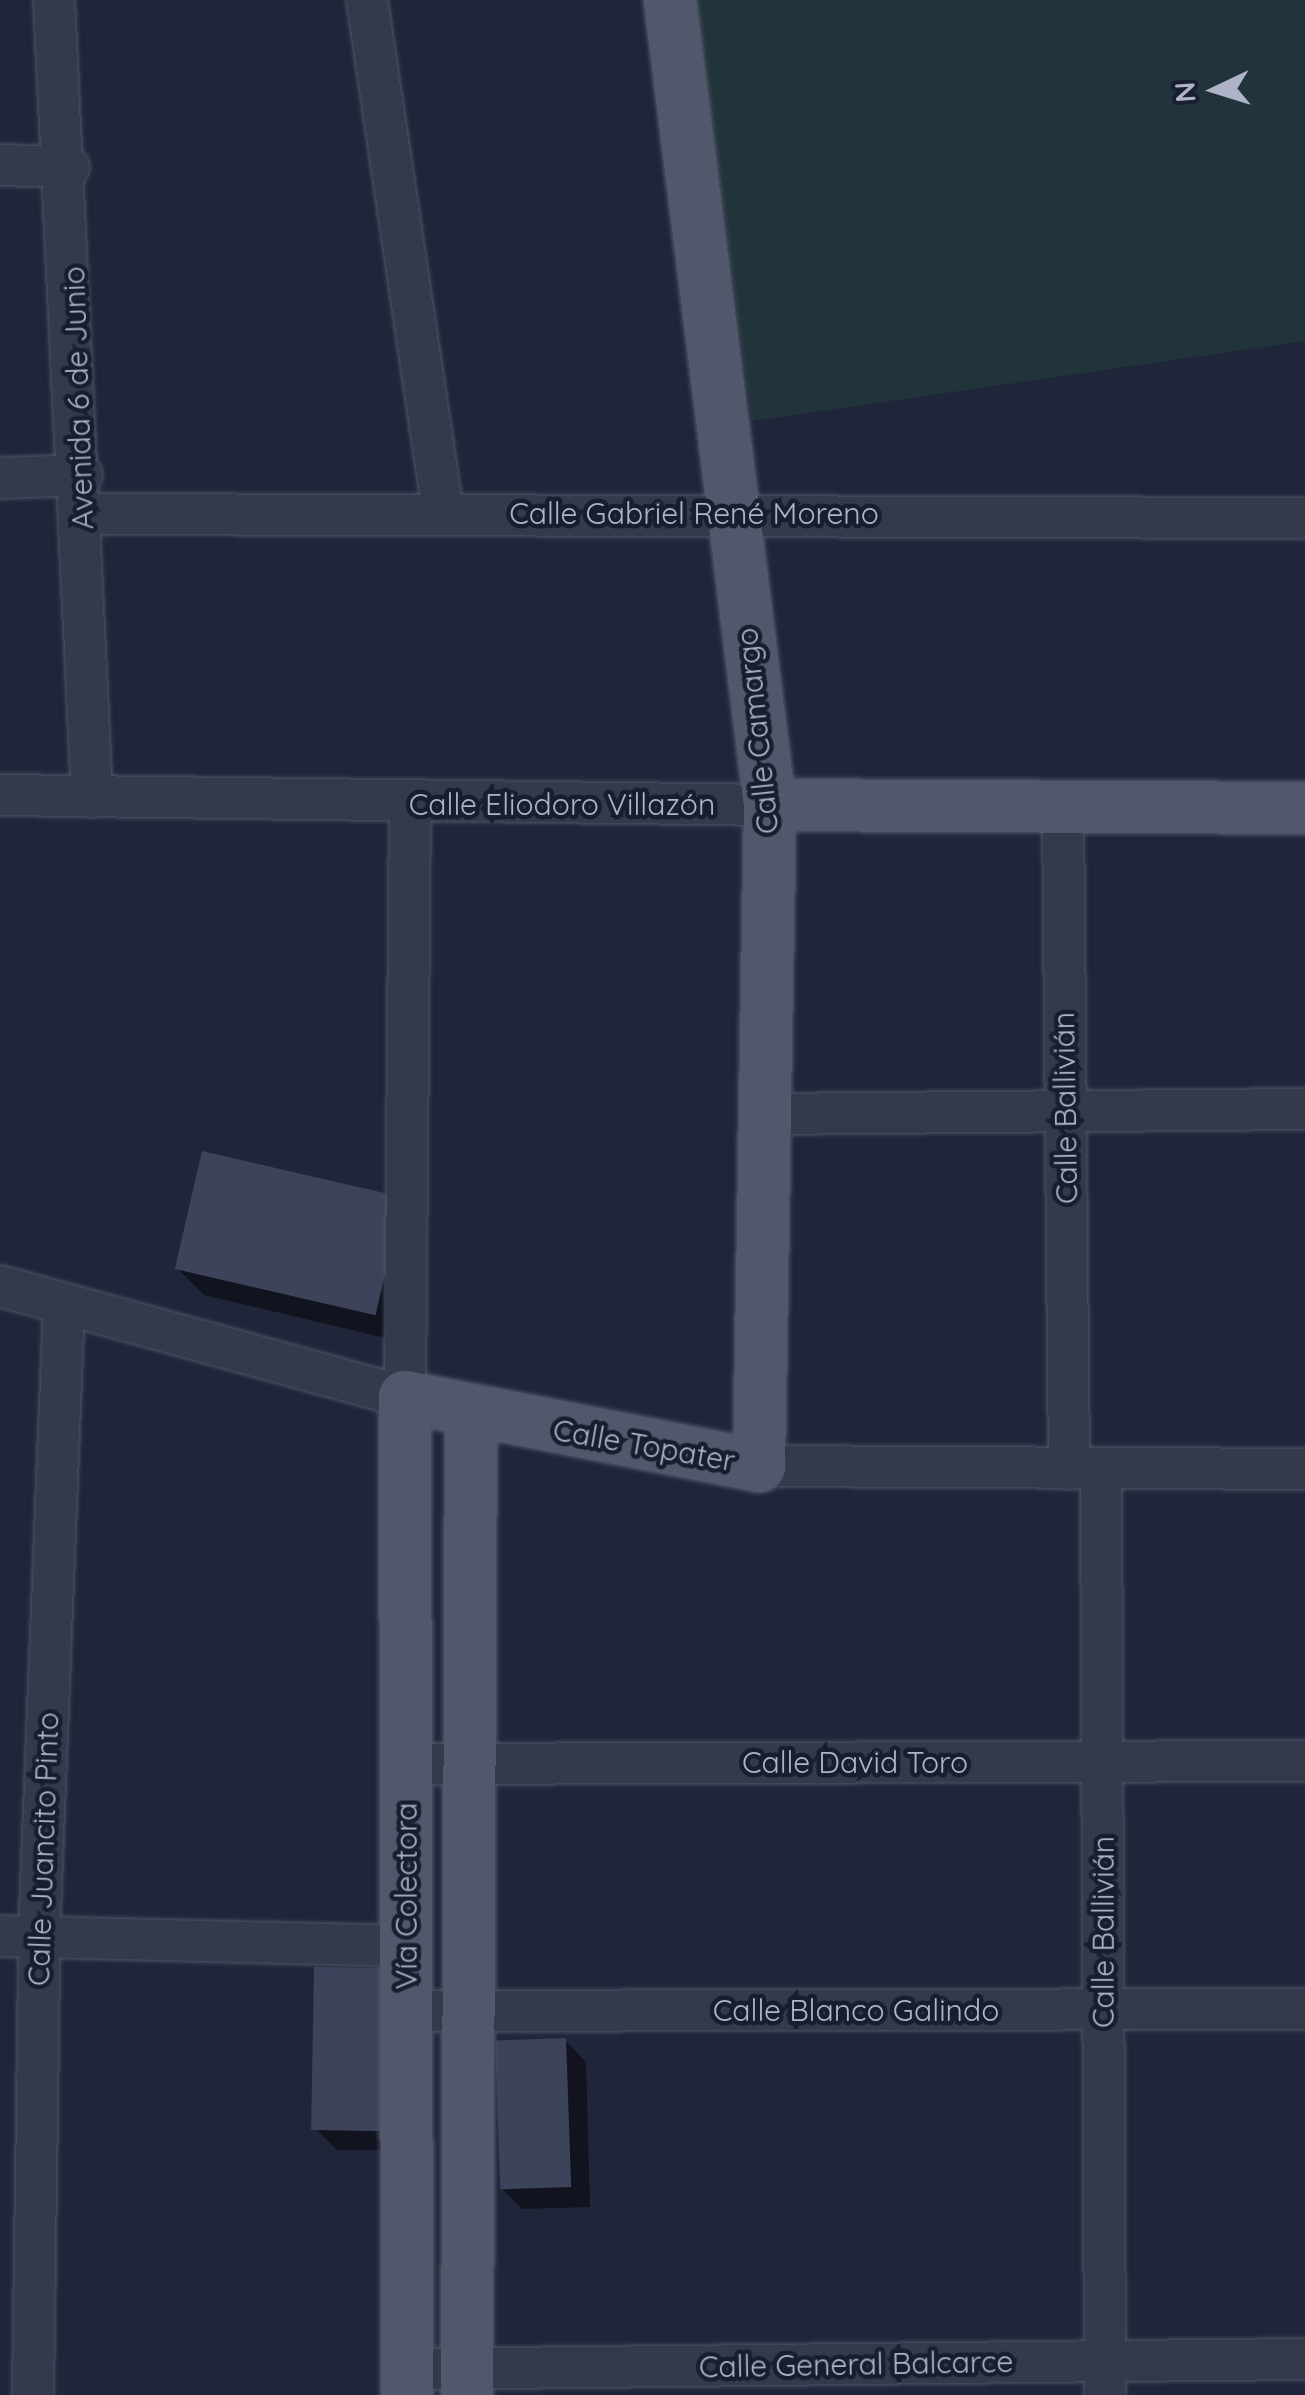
<!DOCTYPE html>
<html>
<head>
<meta charset="utf-8">
<style>
	body { margin:0 }
	#map { position:relative; width:1305px; height:2395px; overflow:hidden; background:#20263a; font-family:Quicksand,sans-serif }
	div>[style] { position:absolute }
	[style*='--x'] { left:calc(var(--x)*1px); top:calc(var(--y)*1px); width:calc(var(--w)*1px); rotate:calc(var(--a)*1deg) }
	.green>* { inset:0; background:#22343b }
	.shadow>* { inset:0; background:#0007 }
	.building>* { inset:0; background:#3c435b; transform-origin:0 0 }
	.roads { filter:drop-shadow(0 0 2px #4e5365) drop-shadow(0 0 2px #4e5365) }
	.minor>* { height:40px; margin:-20px; padding:0 20px; transform-origin:20px; border-radius:20px; background:#34394b }
	.major>* { height:52px; margin:-26px; padding:0 26px; transform-origin:26px; border-radius:26px; background:#51586b }
	span { translate:-50% -50%; white-space:nowrap; text-align:center; line-height:1.15; -webkit-text-stroke:9px #191e2f; paint-order:stroke }
	.street-label { font-size:30px; color:#aeb3c7 }
	.north { position:absolute; left:1165px; top:40px; width:100px; height:100px; -webkit-text-stroke:8px #191e2f; paint-order:stroke; rotate:266deg; font-size:28px; font-weight:700; line-height:40px; text-align:center; color:#aeb3c7 }
	.north::after { content:''; display:block; margin:auto; width:35px; height:45px; background:#aeb3c7; clip-path:polygon(50% 0,100% 100%,50% 72%,0 100%) }
</style>
</head>
<body>
<div id="map">
	<div class="green">
		<i style="clip-path:polygon(695px 0,1305px 0,1305px 341px,752px 421px)"></i>
	</div>
	<div class="shadow">
		<i style="clip-path:polygon(401px 1201px,428px 1229px,402px 1342px,204px 1295px,177px 1268px)"></i>
		<i style="clip-path:polygon(409px 1992px,408px 2150px,337px 2150px,316px 2129px)"></i>
		<i style="clip-path:polygon(565px 2040px,586px 2062px,590px 2207px,522px 2209px,501px 2188px)"></i>
	</div>
	<div class="building">
		<i style="left:202px;top:1151px;width:206px;height:121px;rotate:13deg"></i>
		<i style="left:314px;top:1967px;width:75px;height:163px;rotate:1deg"></i>
		<i style="left:566px;top:2038px;width:149px;height:71px;rotate:88deg"></i>
	</div>
	<div class="roads">
		<div class="minor">
			<i style="--x:54;--y:0;--w:798;--a:87.27"></i>
			<i style="--x:367;--y:0;--w:518;--a:81.56"></i>
			<i style="--x:0;--y:165;--w:69;--a:1.7"></i>
			<i style="--x:0;--y:478;--w:82;--a:-2.1"></i>
			<i style="--x:83;--y:514;--w:1222;--a:0.19"></i>
			<i style="--x:0;--y:795;--w:770;--a:0.74"></i>
			<i style="--x:1063;--y:807;--w:662;--a:89.48"></i>
			<i style="--x:765;--y:1114;--w:540;--a:-0.53"></i>
			<i style="--x:0;--y:1286;--w:420;--a:15.3"></i>
			<i style="--x:405;--y:1397;--w:593;--a:-89.52"></i>
			<i style="--x:759;--y:1466;--w:546;--a:0.31"></i>
			<i style="--x:1101;--y:1469;--w:926;--a:89.75"></i>
			<i style="--x:406;--y:1764;--w:899;--a:-0.19"></i>
			<i style="--x:0;--y:1936;--w:406;--a:1.4"></i>
			<i style="--x:406;--y:2011;--w:899;--a:-0.13"></i>
			<i style="--x:407;--y:2369;--w:898;--a:-0.64"></i>
			<i style="--x:33;--y:2395;--w:458;--a:-89.2"></i>
			<i style="--x:39;--y:1937;--w:634;--a:-87.74"></i>
		</div>
		<div class="major">
			<i style="--x:770;--y:805;--w:535;--a:0.32"></i>
			<i style="--x:407;--y:2395;--w:998;--a:-90.11"></i>
			<i style="--x:405;--y:1397;--w:361;--a:11"></i>
			<i style="--x:759;--y:1466;--w:661;--a:-89.05"></i>
			<i style="--x:770;--y:805;--w:811;--a:-97.08"></i>
			<i style="--x:467;--y:2395;--w:982;--a:-89.77"></i>
		</div>
	</div>
	<div class="street-label">
		<span style="left:78px;top:398px;rotate:-92deg">Avenida 6 de Junio</span>
		<span style="left:694px;top:513px">Calle Gabriel René Moreno</span>
		<span style="left:757px;top:731px;rotate:-96deg">Calle Camargo</span>
		<span style="left:562px;top:804px">Calle Eliodoro Villazón</span>
		<span style="left:1065px;top:1108px;rotate:-91deg">Calle Ballivián</span>
		<span style="left:644px;top:1445px;rotate:10deg">Calle Topater</span>
		<span style="left:855px;top:1762px">Calle David Toro</span>
		<span style="left:43px;top:1849px;rotate:-88deg">Calle Juancito Pinto</span>
		<span style="left:406px;top:1896px;rotate:-90deg">Vía Colectora</span>
		<span style="left:1103px;top:1932px;rotate:-90deg">Calle Ballivián</span>
		<span style="left:856px;top:2010px">Calle Blanco Galindo</span>
		<span style="left:856px;top:2364px;rotate:-1deg">Calle General Balcarce</span>
	</div>
	<div class="north">N</div>
</div>
</body>
</html>
